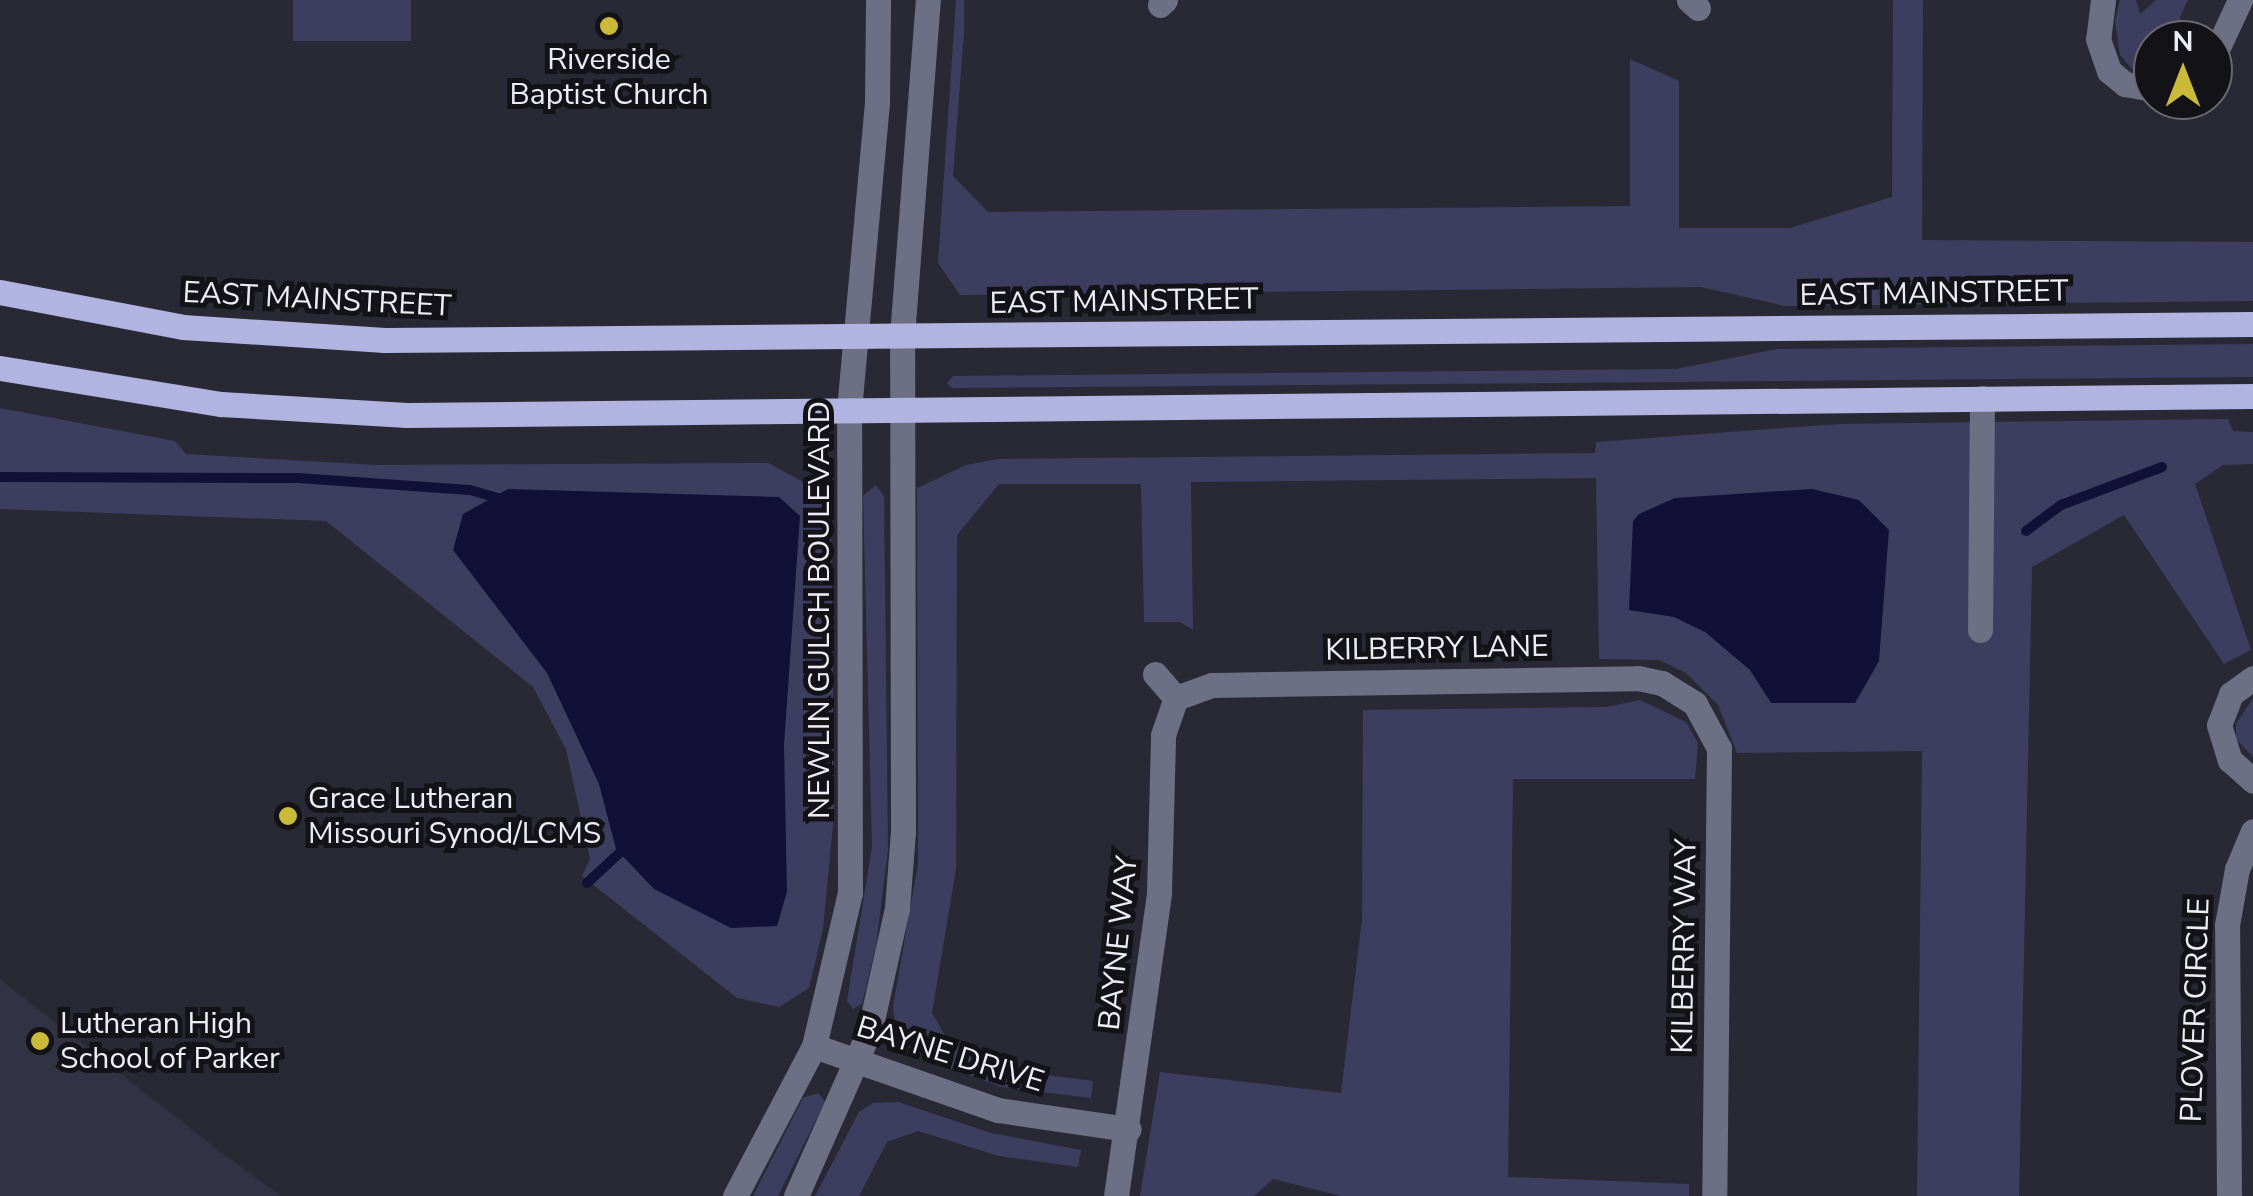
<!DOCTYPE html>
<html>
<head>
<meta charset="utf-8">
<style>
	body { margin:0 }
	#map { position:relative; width:2253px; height:1196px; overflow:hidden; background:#282934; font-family:"Nunito Sans",sans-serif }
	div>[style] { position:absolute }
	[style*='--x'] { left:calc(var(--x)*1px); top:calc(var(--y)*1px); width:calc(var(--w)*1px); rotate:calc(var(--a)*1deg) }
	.built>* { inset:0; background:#313243 }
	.green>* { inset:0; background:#3d3e5f; transform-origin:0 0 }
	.water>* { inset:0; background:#131037 }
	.stream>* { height:10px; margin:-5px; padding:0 5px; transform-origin:5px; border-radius:5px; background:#131037 }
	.minor>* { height:25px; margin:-12.5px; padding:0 12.5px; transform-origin:12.5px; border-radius:12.5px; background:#6d6f84 }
	.major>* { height:25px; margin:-12.5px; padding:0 12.5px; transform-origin:12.5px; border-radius:12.5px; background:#b1b4e0 }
	.dots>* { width:28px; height:28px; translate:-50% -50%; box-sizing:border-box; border:5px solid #121217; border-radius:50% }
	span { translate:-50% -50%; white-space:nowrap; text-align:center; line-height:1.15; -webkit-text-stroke:10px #121217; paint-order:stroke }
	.poi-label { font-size:30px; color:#edeef5 }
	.left { translate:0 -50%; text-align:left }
	.street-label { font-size:30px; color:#edeef5 }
	.north { position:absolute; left:2133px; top:20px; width:100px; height:100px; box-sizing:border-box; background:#121217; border:2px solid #6a6a70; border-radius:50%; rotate:0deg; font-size:28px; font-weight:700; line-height:40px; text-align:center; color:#edeef5 }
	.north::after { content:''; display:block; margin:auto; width:35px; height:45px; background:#cbba39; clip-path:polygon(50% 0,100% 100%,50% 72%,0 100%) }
</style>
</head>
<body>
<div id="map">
	<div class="built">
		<i style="clip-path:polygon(0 979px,219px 1151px,281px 1196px,0 1196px)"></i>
	</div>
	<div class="green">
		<i style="left:293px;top:0;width:118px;height:41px"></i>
		<i style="clip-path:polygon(956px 0,964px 0,964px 31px,953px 176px,988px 212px,1630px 206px,1630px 59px,1679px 81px,1679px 228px,1790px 228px,1892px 197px,1893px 0,1923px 0,1922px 240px,2253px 242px,2253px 301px,1785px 306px,1701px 287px,960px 295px,938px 263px)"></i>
		<i style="clip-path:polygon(2120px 0,2136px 0,2140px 14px,2156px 0,2188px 0,2180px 17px,2187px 40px,2153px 40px,2153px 73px,2132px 69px,2120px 55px,2115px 21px)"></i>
		<i style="clip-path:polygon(2253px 344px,2253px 377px,952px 388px,947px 383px,953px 376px,1676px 369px,1777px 349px)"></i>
		<i style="clip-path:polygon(0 408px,175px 441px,186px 454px,377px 465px,768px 463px,831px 497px,834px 815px,823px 929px,809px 988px,779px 1007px,737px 998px,582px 876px,590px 859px,566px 749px,533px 687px,326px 521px,0 509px)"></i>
		<i style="clip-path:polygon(2228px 419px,2233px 431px,2253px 432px,2253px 464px,2223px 465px,2195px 484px,2251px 650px,2224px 664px,2124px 515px,2032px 567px,2019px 1196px,1917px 1196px,1922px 751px,1737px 753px,1718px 705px,1686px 673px,1659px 660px,1599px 659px,1596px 478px,1191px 482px,1193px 630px,1180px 622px,1144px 622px,1141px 484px,999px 484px,957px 535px,956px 869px,932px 1013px,950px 1044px,1031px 1073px,1093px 1081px,1091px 1098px,1002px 1087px,930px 1061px,896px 1039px,893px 1006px,918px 864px,917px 488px,966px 465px,998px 459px,1595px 453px,1596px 442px,1838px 424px)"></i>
		<i style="clip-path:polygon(876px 485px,884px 496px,888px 850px,876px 945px,862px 1004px,853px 1009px,847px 1001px,872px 847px,863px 496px)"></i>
		<i style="clip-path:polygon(2253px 698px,2253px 757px,2236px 739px,2236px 724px)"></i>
		<i style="clip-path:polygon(1640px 700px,1686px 722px,1698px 743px,1695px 779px,1513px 779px,1508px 1177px,1689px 1184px,1689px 1196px,1341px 1196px,1273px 1179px,1254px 1196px,1140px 1196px,1160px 1072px,1341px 1093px,1362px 919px,1363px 710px,1607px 707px)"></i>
		<i style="clip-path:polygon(818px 1093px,825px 1102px,778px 1196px,753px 1196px,803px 1098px)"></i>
		<i style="clip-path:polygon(898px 1102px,991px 1133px,1081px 1150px,1078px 1167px,999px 1156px,918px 1131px,887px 1142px,859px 1196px,815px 1196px,859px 1112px,873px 1103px)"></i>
	</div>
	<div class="water">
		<i style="clip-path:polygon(508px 489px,779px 497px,800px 516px,784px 745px,787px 892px,777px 926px,731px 928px,654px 889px,616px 849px,599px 784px,547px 673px,453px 550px,463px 514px)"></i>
		<i style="clip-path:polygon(1812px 489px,1859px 500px,1889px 530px,1879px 661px,1855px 703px,1771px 703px,1750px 670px,1705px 632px,1674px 617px,1629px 610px,1633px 521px,1639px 514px,1675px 498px)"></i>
	</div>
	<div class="stream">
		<i style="--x:0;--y:477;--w:298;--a:0.2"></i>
		<i style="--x:298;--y:478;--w:172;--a:4"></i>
		<i style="--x:470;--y:490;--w:37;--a:16"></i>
		<i style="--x:2026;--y:531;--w:44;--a:-36.6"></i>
		<i style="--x:2061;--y:505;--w:108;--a:-20.6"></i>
		<i style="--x:587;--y:883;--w:54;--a:-42.8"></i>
	</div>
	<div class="minor">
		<i style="--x:1689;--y:0;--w:12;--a:42"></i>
		<i style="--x:2103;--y:0;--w:39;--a:97"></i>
		<i style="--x:2098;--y:39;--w:34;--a:71"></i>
		<i style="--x:2109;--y:71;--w:21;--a:39"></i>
		<i style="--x:2125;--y:84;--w:28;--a:10"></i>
		<i style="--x:1160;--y:5;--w:7;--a:-45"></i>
		<i style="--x:2213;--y:58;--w:64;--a:-65"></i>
		<i style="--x:1980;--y:630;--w:232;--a:-89.5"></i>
		<i style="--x:1155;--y:674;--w:32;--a:49"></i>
		<i style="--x:2253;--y:678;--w:27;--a:144"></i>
		<i style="--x:2231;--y:694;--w:33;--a:111"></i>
		<i style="--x:2219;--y:725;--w:37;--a:73"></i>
		<i style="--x:2230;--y:760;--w:31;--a:42"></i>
		<i style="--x:814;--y:1046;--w:195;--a:19.2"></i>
		<i style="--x:998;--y:1110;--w:132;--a:8.3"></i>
		<i style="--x:735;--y:1196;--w:170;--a:-62.2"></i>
		<i style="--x:814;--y:1046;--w:157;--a:-76.8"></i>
		<i style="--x:850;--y:893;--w:483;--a:-90.1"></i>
		<i style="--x:849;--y:410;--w:310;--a:-84.8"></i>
		<i style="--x:877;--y:101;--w:101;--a:-89.4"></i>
		<i style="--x:796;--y:1196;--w:183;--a:-66.1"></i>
		<i style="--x:870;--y:1029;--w:124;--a:-77.4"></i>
		<i style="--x:897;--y:908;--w:76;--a:-85.5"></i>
		<i style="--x:903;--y:832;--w:496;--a:-90.1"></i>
		<i style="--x:902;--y:336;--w:337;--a:-85.6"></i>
		<i style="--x:1116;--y:1196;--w:307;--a:-81.9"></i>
		<i style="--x:1159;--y:892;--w:157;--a:-88.5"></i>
		<i style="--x:1163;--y:735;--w:39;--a:-71"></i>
		<i style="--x:1176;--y:698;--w:38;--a:-20"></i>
		<i style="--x:1212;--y:685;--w:426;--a:-0.9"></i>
		<i style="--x:1638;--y:678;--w:25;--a:12"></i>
		<i style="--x:1662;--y:683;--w:39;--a:32"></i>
		<i style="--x:1695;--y:704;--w:50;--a:61.4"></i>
		<i style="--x:1719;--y:748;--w:448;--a:90.6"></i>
		<i style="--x:2229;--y:1196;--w:271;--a:-90.4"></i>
		<i style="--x:2227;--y:925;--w:57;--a:-79.9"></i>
		<i style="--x:2237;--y:869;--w:41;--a:-67.2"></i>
	</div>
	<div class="major">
		<i style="--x:0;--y:292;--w:186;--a:10.8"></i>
		<i style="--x:183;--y:327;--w:202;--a:3.7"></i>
		<i style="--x:385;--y:340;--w:1868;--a:-0.49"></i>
		<i style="--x:0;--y:368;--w:224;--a:9.3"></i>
		<i style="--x:221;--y:404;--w:186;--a:3.4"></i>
		<i style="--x:407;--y:415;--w:1846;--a:-0.59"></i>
	</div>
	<div class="dots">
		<i style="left:609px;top:26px;background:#cbba39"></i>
		<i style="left:288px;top:816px;background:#cbba39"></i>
		<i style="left:40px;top:1041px;background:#cbba39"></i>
	</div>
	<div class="poi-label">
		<span style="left:609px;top:77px">Riverside<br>Baptist Church</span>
		<span class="left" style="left:308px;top:816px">Grace Lutheran<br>Missouri Synod/LCMS</span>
		<span class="left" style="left:60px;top:1041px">Lutheran High<br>School of Parker</span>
	</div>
	<div class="street-label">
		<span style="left:1934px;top:294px;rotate:-1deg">EAST MAINSTREET</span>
		<span style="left:317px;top:300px;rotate:3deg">EAST MAINSTREET</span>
		<span style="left:1124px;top:302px;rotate:-1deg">EAST MAINSTREET</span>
		<span style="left:820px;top:610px;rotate:-90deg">NEWLIN GULCH BOULEVARD</span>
		<span style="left:1437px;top:649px;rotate:-1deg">KILBERRY LANE</span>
		<span style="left:1119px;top:943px;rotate:-84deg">BAYNE WAY</span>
		<span style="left:1685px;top:946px;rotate:-89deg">KILBERRY WAY</span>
		<span style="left:2196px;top:1010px;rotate:-88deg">PLOVER CIRCLE</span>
		<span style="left:950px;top:1055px;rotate:17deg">BAYNE DRIVE</span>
	</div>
	<div class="north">N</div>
</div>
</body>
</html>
